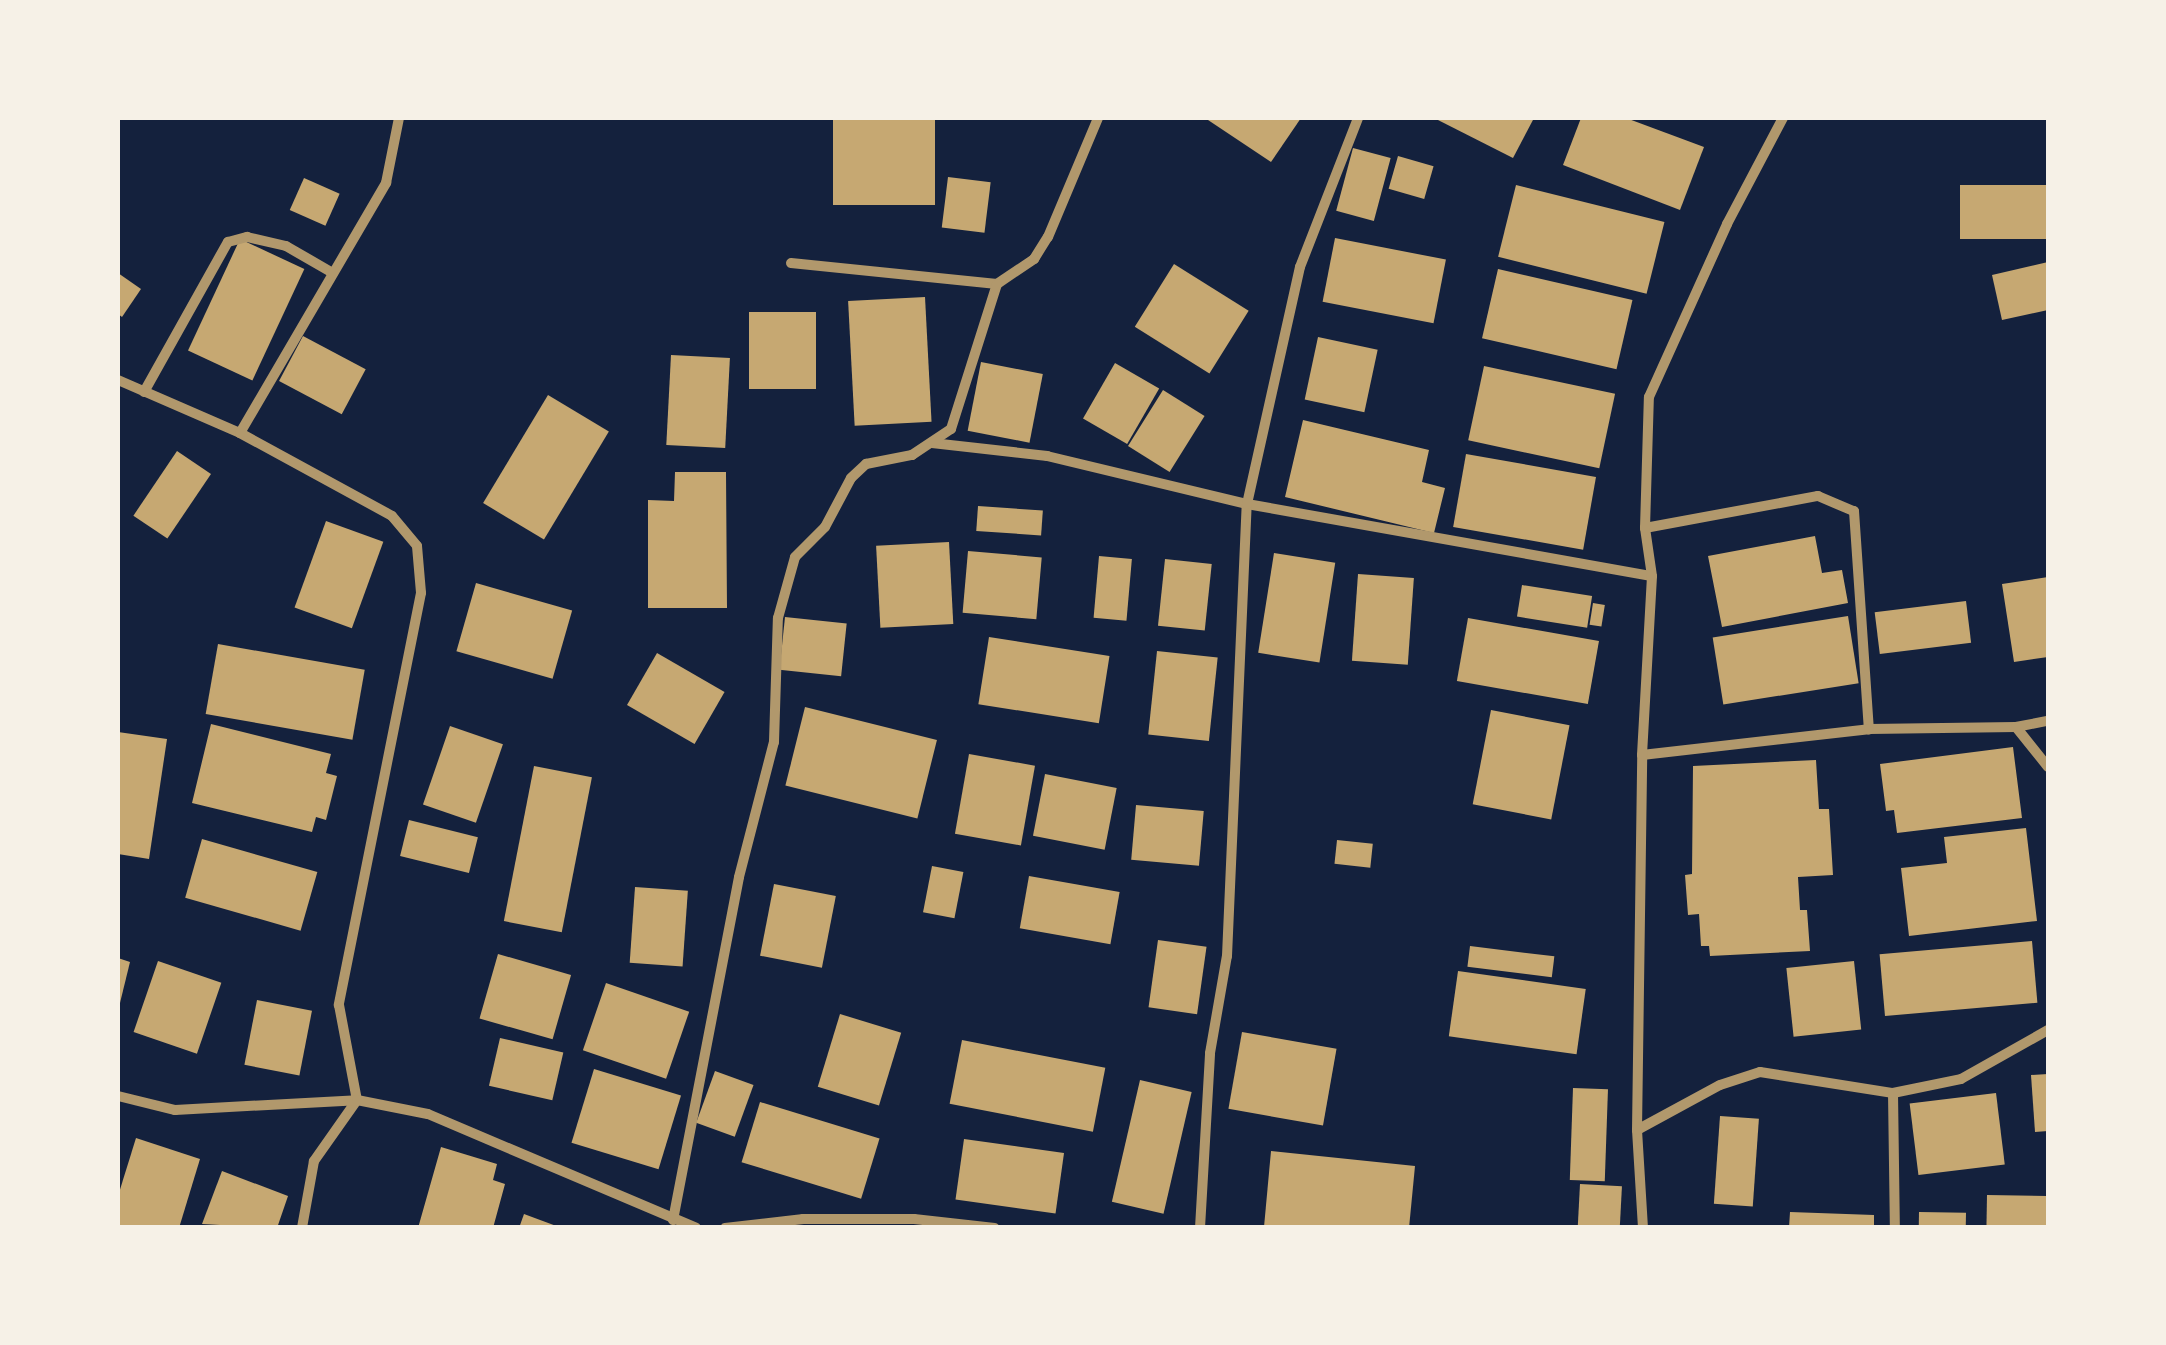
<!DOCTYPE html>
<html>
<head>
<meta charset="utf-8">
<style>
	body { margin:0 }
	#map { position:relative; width:2166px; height:1345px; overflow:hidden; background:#14213d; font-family:"Varela Round",sans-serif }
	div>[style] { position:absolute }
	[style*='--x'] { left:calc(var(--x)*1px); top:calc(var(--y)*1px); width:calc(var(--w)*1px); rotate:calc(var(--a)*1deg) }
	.building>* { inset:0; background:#c6a872; transform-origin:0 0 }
	.minor>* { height:10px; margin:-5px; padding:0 5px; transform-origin:5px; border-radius:5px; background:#b1986c }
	span { translate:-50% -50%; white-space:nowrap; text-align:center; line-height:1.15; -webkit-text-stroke:8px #f6f1e7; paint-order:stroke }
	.frame { position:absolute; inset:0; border:120px solid #f6f1e7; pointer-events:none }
</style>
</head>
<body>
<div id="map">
	<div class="building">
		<i style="left:833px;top:118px;width:102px;height:87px"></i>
		<i style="clip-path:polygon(1205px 118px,1301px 118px,1271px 162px)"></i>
		<i style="clip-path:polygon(1434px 118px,1534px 118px,1513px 158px)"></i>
		<i style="clip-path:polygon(1581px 118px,1626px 118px,1704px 147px,1680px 210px,1563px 165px)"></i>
		<i style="left:1353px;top:148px;width:39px;height:65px;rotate:15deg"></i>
		<i style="left:1398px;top:156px;width:37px;height:34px;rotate:16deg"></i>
		<i style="left:948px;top:177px;width:43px;height:51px;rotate:7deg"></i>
		<i style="left:304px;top:178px;width:39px;height:35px;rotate:24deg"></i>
		<i style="left:1516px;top:185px;width:153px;height:74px;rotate:14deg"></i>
		<i style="left:2048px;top:185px;width:54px;height:88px;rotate:90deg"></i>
		<i style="left:1335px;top:238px;width:113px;height:65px;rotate:11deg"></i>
		<i style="left:240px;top:239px;width:71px;height:123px;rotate:25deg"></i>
		<i style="clip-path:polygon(2048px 262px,2048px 310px,2002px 320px,1992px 275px)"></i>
		<i style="left:1174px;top:264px;width:88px;height:74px;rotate:32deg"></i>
		<i style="left:1498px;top:269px;width:138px;height:71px;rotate:13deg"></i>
		<i style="clip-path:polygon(118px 273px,141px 289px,122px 317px,118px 314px)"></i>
		<i style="left:925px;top:297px;width:125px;height:77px;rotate:87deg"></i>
		<i style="left:749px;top:312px;width:67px;height:77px"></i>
		<i style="left:303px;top:336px;width:71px;height:51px;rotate:28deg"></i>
		<i style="left:1318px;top:337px;width:61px;height:64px;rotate:12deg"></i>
		<i style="left:671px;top:355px;width:59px;height:90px;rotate:3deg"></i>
		<i style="left:981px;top:362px;width:63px;height:70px;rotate:11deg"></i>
		<i style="left:1115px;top:363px;width:51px;height:64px;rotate:30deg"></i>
		<i style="left:1484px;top:366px;width:134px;height:76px;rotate:12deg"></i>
		<i style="left:1163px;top:390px;width:49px;height:66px;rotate:32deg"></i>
		<i style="left:548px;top:395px;width:71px;height:126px;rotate:31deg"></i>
		<i style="clip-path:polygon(1303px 420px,1429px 450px,1422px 482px,1445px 488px,1434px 533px,1285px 497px)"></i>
		<i style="left:177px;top:451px;width:41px;height:78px;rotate:34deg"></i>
		<i style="left:1466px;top:454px;width:132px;height:74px;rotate:10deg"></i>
		<i style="clip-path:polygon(675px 472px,726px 472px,727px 608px,648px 608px,648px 500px,674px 501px)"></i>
		<i style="left:978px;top:506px;width:65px;height:25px;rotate:4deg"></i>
		<i style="left:326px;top:521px;width:61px;height:92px;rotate:20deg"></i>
		<i style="clip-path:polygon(1815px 536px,1822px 573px,1842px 570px,1848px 603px,1722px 627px,1708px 556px)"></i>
		<i style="left:949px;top:542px;width:82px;height:73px;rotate:87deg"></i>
		<i style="left:968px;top:551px;width:74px;height:62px;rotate:5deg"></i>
		<i style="left:1274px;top:553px;width:62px;height:101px;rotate:9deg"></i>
		<i style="left:1099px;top:556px;width:33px;height:62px;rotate:5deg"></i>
		<i style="left:1165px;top:559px;width:47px;height:67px;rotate:6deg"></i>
		<i style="left:1358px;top:574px;width:56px;height:87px;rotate:4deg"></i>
		<i style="clip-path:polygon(2048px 577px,2048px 657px,2014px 662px,2002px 584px)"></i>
		<i style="left:476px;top:583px;width:100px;height:71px;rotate:16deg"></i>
		<i style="left:1522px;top:585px;width:71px;height:32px;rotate:9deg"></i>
		<i style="left:1966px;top:601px;width:42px;height:92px;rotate:83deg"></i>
		<i style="left:1593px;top:603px;width:12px;height:22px;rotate:9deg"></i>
		<i style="left:1848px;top:616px;width:68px;height:137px;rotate:81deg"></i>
		<i style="left:785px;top:617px;width:62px;height:53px;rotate:6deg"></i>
		<i style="left:1468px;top:618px;width:133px;height:64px;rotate:10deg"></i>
		<i style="left:989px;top:637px;width:122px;height:68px;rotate:9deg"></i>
		<i style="left:218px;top:644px;width:149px;height:71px;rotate:10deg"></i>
		<i style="left:1157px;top:651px;width:61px;height:84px;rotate:6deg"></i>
		<i style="left:657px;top:653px;width:78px;height:60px;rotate:30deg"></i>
		<i style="left:805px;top:707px;width:136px;height:81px;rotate:14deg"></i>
		<i style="left:1491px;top:710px;width:80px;height:96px;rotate:11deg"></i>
		<i style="clip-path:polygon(211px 724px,331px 754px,326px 773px,337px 776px,326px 820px,316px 817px,312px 832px,192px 803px)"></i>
		<i style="left:450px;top:726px;width:56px;height:83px;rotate:19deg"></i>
		<i style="clip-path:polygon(118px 732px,167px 739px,149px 859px,118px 854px)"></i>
		<i style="clip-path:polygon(2013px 747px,2022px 818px,1897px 833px,1894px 810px,1886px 811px,1880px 764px)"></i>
		<i style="left:969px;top:754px;width:67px;height:81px;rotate:10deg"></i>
		<i style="clip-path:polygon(1816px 760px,1819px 809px,1829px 809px,1833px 875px,1798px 877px,1800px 910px,1807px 910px,1810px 951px,1710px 956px,1709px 946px,1701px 946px,1699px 914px,1688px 915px,1685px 875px,1692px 874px,1693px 766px)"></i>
		<i style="left:534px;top:766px;width:59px;height:158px;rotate:11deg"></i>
		<i style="left:1045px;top:774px;width:73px;height:63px;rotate:11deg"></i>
		<i style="left:1136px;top:805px;width:68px;height:55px;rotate:5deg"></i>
		<i style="left:409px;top:820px;width:71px;height:37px;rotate:14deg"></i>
		<i style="clip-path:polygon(2026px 828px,2037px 921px,1909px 936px,1901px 868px,1947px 863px,1944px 837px)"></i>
		<i style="left:202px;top:839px;width:120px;height:61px;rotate:16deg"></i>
		<i style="left:1337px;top:840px;width:36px;height:24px;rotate:6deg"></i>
		<i style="left:932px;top:866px;width:32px;height:47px;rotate:11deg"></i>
		<i style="left:1029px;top:876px;width:92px;height:53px;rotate:10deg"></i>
		<i style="left:774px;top:884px;width:63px;height:73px;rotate:11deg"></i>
		<i style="left:635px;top:887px;width:53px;height:76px;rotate:4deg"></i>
		<i style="left:1158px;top:940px;width:49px;height:68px;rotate:8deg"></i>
		<i style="left:2032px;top:941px;width:62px;height:153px;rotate:85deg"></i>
		<i style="left:1470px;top:946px;width:85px;height:21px;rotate:7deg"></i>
		<i style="left:498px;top:954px;width:76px;height:67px;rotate:16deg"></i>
		<i style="clip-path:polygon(118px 958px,130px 962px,119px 1007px,118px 1006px)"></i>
		<i style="left:158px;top:961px;width:67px;height:75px;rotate:19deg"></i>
		<i style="left:1854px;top:961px;width:69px;height:68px;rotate:84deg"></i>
		<i style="left:1458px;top:971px;width:129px;height:66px;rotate:8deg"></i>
		<i style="left:606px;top:983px;width:88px;height:71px;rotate:19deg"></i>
		<i style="left:257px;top:1000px;width:56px;height:66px;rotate:11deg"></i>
		<i style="left:840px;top:1014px;width:64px;height:76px;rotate:17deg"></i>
		<i style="left:1242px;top:1032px;width:96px;height:78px;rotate:10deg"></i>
		<i style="left:500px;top:1038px;width:65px;height:49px;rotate:13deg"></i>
		<i style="left:962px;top:1040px;width:146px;height:65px;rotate:11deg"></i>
		<i style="left:594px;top:1069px;width:91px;height:77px;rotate:17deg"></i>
		<i style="left:715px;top:1071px;width:41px;height:55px;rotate:20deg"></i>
		<i style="clip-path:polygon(2048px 1074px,2048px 1131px,2035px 1132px,2031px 1075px)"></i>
		<i style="left:1140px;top:1080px;width:53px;height:125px;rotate:13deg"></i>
		<i style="left:1573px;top:1088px;width:35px;height:92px;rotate:2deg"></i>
		<i style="left:1996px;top:1093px;width:72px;height:87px;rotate:83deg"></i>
		<i style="left:760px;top:1102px;width:125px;height:63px;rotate:17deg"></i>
		<i style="left:1720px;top:1116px;width:39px;height:88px;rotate:4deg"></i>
		<i style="clip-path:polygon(136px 1138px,200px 1159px,179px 1228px,118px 1228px,118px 1196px)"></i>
		<i style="left:964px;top:1139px;width:101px;height:61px;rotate:8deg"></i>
		<i style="clip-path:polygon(441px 1147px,497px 1164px,493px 1180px,505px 1184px,493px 1228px,418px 1228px)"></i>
		<i style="clip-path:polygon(1271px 1151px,1415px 1166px,1409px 1228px,1264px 1227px)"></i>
		<i style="clip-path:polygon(222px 1171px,288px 1196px,277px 1228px,202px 1224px)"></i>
		<i style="left:1580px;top:1184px;width:42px;height:44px;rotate:3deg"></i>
		<i style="left:1987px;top:1195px;width:60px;height:33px;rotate:1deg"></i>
		<i style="clip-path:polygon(1790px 1212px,1874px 1215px,1874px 1228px,1789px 1228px)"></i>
		<i style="left:1919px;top:1212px;width:47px;height:16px;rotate:1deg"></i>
		<i style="clip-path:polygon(524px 1214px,559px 1227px,559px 1228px,519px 1228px)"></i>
	</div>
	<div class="minor">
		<i style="--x:791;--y:263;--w:207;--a:5.8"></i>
		<i style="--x:997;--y:284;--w:45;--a:-34"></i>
		<i style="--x:1034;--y:259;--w:26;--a:-58"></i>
		<i style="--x:1048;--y:237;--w:129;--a:-67.2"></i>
		<i style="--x:118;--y:380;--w:133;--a:23.5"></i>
		<i style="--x:240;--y:433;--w:173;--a:28.6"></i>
		<i style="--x:392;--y:516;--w:39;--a:50"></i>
		<i style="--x:417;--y:546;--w:47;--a:85.1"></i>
		<i style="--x:421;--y:593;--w:420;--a:101.3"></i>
		<i style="--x:339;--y:1005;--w:97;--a:79.3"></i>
		<i style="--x:357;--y:1100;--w:75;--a:125.2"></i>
		<i style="--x:314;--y:1161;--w:68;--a:100.2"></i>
		<i style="--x:144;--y:392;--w:172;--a:-60.8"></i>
		<i style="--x:228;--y:242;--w:20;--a:-15"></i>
		<i style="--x:247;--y:237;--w:40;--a:13"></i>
		<i style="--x:286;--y:246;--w:52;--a:30"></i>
		<i style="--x:240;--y:433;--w:290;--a:-59.7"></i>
		<i style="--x:386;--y:183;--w:66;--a:-78.7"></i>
		<i style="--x:932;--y:443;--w:116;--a:6.4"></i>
		<i style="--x:1047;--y:456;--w:206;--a:13.5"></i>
		<i style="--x:1247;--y:504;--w:411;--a:10.1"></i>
		<i style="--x:1645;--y:528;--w:176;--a:-10.5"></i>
		<i style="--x:1818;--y:496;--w:39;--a:23"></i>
		<i style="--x:1854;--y:511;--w:219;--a:86.1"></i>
		<i style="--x:2016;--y:727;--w:51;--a:51.3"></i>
		<i style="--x:1642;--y:755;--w:228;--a:-6.5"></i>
		<i style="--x:1869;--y:729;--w:147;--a:-0.8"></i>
		<i style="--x:2016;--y:727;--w:33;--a:-11"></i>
		<i style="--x:1893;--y:1093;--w:135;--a:89.2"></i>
		<i style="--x:118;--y:1096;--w:59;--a:13.8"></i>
		<i style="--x:175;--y:1110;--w:182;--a:-3.1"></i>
		<i style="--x:357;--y:1100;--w:72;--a:11.2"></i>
		<i style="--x:428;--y:1114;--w:291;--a:23"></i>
		<i style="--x:1637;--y:1130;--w:94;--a:-28.5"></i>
		<i style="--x:1720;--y:1085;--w:42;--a:-18"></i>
		<i style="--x:1760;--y:1072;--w:135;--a:9"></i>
		<i style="--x:1893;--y:1093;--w:69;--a:-11.6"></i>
		<i style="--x:1961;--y:1079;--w:100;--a:-29.4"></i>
		<i style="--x:673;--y:1220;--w:349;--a:-79.1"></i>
		<i style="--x:739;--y:877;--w:139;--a:-75.5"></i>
		<i style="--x:774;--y:742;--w:124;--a:-88.2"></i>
		<i style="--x:778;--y:618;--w:63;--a:-74.4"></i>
		<i style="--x:795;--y:557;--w:42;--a:-45"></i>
		<i style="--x:825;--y:527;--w:55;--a:-62"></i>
		<i style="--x:851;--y:478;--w:21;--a:-43"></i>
		<i style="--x:866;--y:464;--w:47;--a:-11.1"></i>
		<i style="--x:912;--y:455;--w:47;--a:-33.7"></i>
		<i style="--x:951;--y:429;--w:152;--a:-72.4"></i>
		<i style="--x:725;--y:1228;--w:79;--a:-6.6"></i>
		<i style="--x:803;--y:1219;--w:111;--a:0"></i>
		<i style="--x:914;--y:1219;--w:81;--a:6.3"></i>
		<i style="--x:1200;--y:1228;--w:175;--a:-86.7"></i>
		<i style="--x:1210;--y:1053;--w:98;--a:-80.1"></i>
		<i style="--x:1227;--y:956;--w:452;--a:-87.5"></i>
		<i style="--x:1247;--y:504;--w:243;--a:-77.4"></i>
		<i style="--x:1300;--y:267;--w:160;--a:-68.7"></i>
		<i style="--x:1643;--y:1228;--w:98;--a:-93.5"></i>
		<i style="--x:1637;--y:1130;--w:375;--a:-89.2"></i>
		<i style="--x:1642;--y:755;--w:179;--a:-86.8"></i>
		<i style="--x:1652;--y:576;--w:49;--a:-98.3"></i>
		<i style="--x:1645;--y:528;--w:131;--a:-88.3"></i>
		<i style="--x:1649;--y:397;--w:190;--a:-65.7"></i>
		<i style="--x:1727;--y:224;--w:120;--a:-62.2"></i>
	</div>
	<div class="frame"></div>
</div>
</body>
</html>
